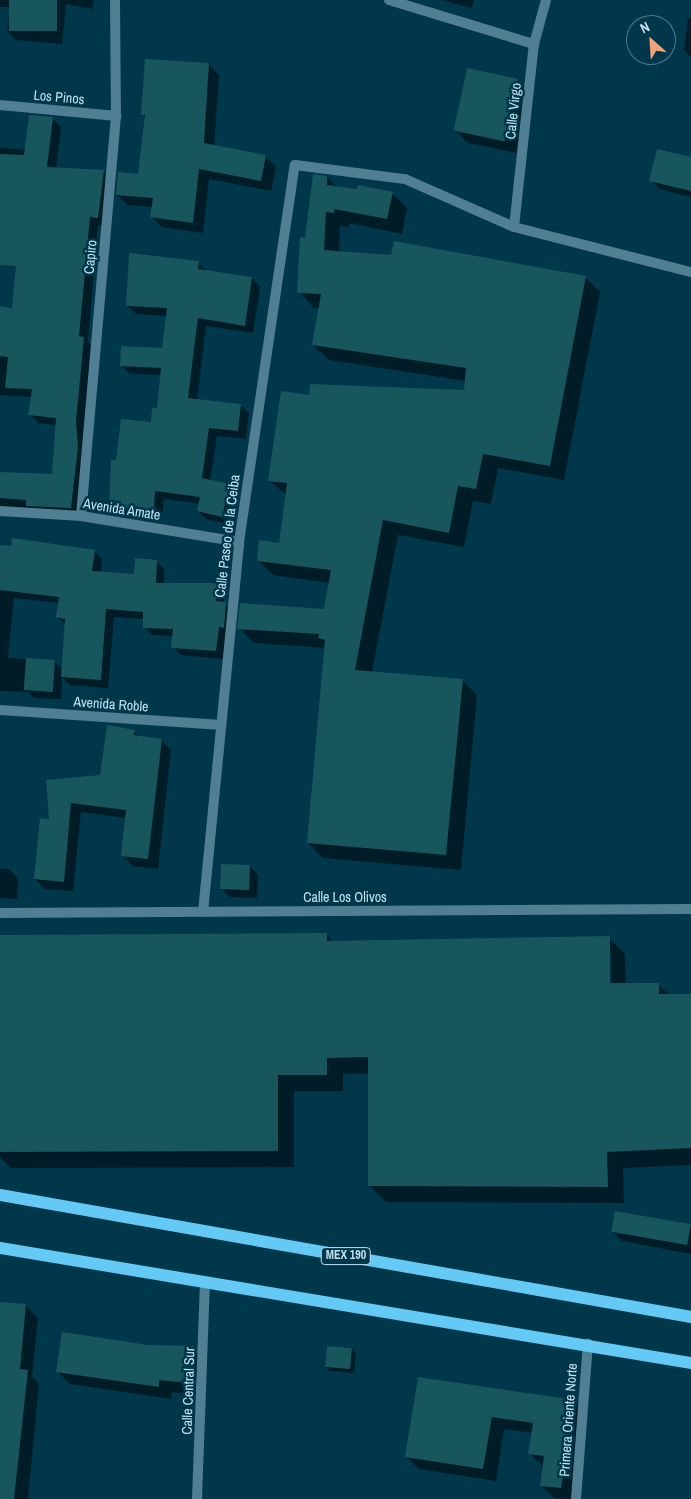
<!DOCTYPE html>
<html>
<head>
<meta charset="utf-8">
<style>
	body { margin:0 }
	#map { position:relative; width:691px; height:1499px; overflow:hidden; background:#00374a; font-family:"Archivo Narrow",sans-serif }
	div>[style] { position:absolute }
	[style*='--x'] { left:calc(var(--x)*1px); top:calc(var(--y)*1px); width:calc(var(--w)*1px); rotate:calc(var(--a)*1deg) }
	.shadow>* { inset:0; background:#0007 }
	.building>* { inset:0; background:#18565e; transform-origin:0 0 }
	.minor>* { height:10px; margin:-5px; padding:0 5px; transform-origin:5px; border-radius:5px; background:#507e93 }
	.tertiary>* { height:10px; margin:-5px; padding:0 5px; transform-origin:5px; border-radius:5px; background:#507e93 }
	.primary>* { height:12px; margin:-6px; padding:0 6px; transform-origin:6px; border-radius:6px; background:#64caf5 }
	span { translate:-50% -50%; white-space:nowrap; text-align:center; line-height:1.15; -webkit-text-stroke:5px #00374a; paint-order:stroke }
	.shield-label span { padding:1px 4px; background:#00374a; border:1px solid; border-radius:4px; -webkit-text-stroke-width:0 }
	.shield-label { font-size:12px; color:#c2e2f0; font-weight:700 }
	.street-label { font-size:14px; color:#c2e2f0 }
	.north { position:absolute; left:626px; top:15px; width:50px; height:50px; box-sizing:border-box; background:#00374a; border:1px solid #4e7b8c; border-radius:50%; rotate:334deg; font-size:14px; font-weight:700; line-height:20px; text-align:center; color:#c2e2f0 }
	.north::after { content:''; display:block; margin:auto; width:18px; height:22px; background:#f0a27a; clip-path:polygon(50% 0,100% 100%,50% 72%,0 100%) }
</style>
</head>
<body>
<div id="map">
	<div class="shadow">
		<i style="clip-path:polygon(0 0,94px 0,92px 9px,66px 4px,62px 44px,16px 40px,7px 31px,10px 7px,0 7px)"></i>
		<i style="clip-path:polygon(441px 0,474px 0,472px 8px)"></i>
		<i style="clip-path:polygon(688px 18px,691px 18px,691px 57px,684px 50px)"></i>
		<i style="clip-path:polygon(209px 64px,219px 75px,214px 146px,265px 156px,276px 167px,271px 191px,209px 179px,203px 233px,162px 227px,152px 217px,153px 207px,128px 205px,117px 195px,139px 175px,146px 118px,142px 114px)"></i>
		<i style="clip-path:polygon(518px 80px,530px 93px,517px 153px,468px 143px,455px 130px)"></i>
		<i style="clip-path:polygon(53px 119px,61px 127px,56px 169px,104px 171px,112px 180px,107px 226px,98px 225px,88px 342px,92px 346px,79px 517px,0 506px,0 472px,53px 476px,57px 425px,38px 423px,30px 414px,32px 397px,0 395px,0 308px,13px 309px,19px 255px,0 253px,0 148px,26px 150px)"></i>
		<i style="clip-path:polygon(691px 158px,691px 197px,659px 189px,651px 180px)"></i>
		<i style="clip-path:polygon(327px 177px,337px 187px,392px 193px,407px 208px,402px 234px,349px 223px,349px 227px,340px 226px,339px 252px,585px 277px,600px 292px,564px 480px,498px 468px,491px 504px,473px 501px,464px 547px,398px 535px,372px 672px,462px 680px,477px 695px,461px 870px,323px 858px,308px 843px,326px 648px,254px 643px,239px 628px,325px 610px,330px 583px,273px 575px,258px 560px,280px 544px,287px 496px,269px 480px,310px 397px,465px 392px,466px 381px,329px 360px,313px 345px,320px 308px,314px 308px,299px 292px,307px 239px)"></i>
		<i style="clip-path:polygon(198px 262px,207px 272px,252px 278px,260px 287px,253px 333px,206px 326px,197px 400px,240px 405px,249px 413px,246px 439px,217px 436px,210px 481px,230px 485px,238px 494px,231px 525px,206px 519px,198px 511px,200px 504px,164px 499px,162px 517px,118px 515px,110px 506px,117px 461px,152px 423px,158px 409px,162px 375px,130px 374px,121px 365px,164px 350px,167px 316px,136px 314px,128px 306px)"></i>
		<i style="clip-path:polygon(evenodd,0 546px,94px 551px,102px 559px,101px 573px,135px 575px,156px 561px,164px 569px,164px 584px,216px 585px,224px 593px,224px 603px,234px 611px,224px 659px,181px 655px,173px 647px,174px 636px,152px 635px,144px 627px,144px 619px,114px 617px,108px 688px,70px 685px,62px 677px,61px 699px,34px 698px,28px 692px,0 691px,0 546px,14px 598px,59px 603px,58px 617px,66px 626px,62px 669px,54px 661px,8px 658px,14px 598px)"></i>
		<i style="clip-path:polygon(134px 731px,141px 738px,161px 740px,171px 750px,158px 869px,133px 866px,123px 856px,127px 818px,81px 812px,73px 891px,45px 889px,35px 879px,51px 820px,101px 777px)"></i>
		<i style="clip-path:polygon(250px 866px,258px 875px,257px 898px,230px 897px,221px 889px)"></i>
		<i style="clip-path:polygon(0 869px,9px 869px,18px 878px,17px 899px,0 898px)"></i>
		<i style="clip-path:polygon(evenodd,326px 934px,334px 942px,609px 938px,625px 954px,626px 985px,658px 984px,669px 995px,691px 995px,691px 1165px,623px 1168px,624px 1203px,386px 1202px,370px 1186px,370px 1073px,343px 1074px,343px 1091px,294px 1091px,294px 1167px,11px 1168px,0 1157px,0 936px,326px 934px,608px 952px,611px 952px,611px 990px,609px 990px,608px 952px)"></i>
		<i style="clip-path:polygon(691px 1227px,691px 1254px,622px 1241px,613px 1232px)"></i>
		<i style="clip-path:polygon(0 1303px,26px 1306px,38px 1318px,32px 1376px,39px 1384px,28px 1499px,0 1499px)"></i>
		<i style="clip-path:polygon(148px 1346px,192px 1347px,205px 1360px,202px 1395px,172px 1392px,171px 1399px,70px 1384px,57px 1371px)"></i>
		<i style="clip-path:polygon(352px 1349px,356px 1354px,354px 1373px,330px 1371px,326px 1367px)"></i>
		<i style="clip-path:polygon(419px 1378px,574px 1401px,586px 1414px,573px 1499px,554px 1498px,542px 1486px,544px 1467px,530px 1454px,533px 1433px,504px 1429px,496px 1481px,419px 1469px,406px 1456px)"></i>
	</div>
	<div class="building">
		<i style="left:9px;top:0;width:48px;height:31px"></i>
		<i style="clip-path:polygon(145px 59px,209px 63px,204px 143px,266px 155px,261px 181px,199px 169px,193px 223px,150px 217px,153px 198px,116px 195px,118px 172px,138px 174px,145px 115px,141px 115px)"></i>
		<i style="left:467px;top:68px;width:52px;height:64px;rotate:12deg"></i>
		<i style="clip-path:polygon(29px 115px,53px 117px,47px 167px,104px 170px,98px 218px,90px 217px,79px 336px,84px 337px,76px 421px,78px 447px,71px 508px,26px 506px,26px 500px,0 498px,0 472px,52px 474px,56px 418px,28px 415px,32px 389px,5px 388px,8px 357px,0 356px,0 306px,12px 308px,16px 266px,0 265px,0 154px,24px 155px)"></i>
		<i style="clip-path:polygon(657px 149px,691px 157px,691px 191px,649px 181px)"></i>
		<i style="clip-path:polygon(313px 174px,327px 176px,327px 185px,357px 189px,358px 185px,393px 192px,387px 219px,334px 209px,334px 213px,326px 212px,324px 250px,391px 255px,394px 241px,586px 276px,550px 466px,483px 454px,476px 489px,458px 486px,449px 533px,383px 520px,355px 670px,463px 679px,446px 855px,307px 843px,325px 640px,318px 638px,319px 634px,237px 629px,240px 603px,324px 609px,331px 570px,257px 561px,259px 540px,279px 543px,287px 483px,268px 481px,281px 391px,309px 395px,310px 384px,464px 390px,466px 368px,312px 345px,321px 294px,297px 293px,300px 237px,305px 238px)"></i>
		<i style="clip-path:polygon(129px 253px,199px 261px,198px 269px,252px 277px,245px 326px,198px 318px,195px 341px,188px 398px,241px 404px,238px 431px,209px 428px,202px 478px,230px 484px,222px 517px,197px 511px,200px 497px,155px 491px,154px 509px,109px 507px,111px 460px,116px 460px,121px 419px,151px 422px,152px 408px,157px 408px,161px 368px,120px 366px,121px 346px,162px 348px,167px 308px,126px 306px)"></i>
		<i style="clip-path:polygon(12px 538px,95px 550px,92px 571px,134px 574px,135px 558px,157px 560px,156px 583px,216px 583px,216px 601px,226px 602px,224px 628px,219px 627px,216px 651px,171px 648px,173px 629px,143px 628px,143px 612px,106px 609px,101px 680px,61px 677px,65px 619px,56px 617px,59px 597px,0 590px,0 545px,11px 546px)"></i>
		<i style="left:26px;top:658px;width:29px;height:32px;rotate:4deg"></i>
		<i style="clip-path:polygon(107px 725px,135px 730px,134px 735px,162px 739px,148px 859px,121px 856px,126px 810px,71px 803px,64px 882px,34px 879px,40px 818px,49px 819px,46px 780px,100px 775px)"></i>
		<i style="left:221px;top:864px;width:29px;height:25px;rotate:2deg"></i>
		<i style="clip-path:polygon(327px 933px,327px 941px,610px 936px,610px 983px,659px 983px,659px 994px,691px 994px,691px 1148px,607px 1152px,608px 1187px,368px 1186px,368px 1057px,327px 1058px,327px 1075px,278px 1075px,278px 1151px,0 1152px,0 935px)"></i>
		<i style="left:615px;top:1211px;width:77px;height:21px;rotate:10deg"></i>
		<i style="clip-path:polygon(0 1302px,26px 1304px,20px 1369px,28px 1370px,14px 1499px,0 1499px)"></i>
		<i style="clip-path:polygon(62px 1332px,148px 1345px,193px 1346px,189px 1383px,159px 1380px,159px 1387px,56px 1372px)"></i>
		<i style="left:327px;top:1346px;width:25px;height:21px;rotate:5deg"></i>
		<i style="clip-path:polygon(418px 1377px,575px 1400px,561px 1488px,540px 1486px,544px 1456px,528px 1454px,533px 1423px,492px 1417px,483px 1469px,405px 1457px)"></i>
	</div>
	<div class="minor">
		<i style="--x:389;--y:0;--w:152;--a:16.9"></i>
		<i style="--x:0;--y:105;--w:117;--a:5.4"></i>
		<i style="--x:514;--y:227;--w:184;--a:-83.8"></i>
		<i style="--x:534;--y:44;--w:46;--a:-74.7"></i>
		<i style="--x:0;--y:511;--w:81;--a:3.5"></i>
		<i style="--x:81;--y:516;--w:160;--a:9.3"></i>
		<i style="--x:81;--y:516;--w:402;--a:-85"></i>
		<i style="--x:116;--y:116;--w:116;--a:-90.5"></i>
		<i style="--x:0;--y:710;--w:222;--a:3.9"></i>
		<i style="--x:203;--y:912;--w:372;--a:-84.4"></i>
		<i style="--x:239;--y:542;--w:381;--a:-81.6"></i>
		<i style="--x:295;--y:165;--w:111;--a:7.3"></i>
		<i style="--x:405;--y:179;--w:119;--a:23.8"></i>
		<i style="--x:514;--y:227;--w:183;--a:14.3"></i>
		<i style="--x:0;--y:913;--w:691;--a:-0.33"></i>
		<i style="--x:576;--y:1499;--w:156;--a:-85.6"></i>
	</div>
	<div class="tertiary">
		<i style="--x:197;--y:1499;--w:216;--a:-87.9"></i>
	</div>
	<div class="primary">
		<i style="--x:0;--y:1195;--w:702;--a:10.01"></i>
		<i style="--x:0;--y:1248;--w:701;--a:9.45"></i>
	</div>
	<div class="shield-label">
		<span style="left:346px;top:1256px">MEX 190</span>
	</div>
	<div class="street-label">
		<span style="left:59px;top:97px;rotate:5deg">Los Pinos</span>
		<span style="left:513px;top:111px;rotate:-84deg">Calle Virgo</span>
		<span style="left:90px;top:257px;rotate:-85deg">Capiro</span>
		<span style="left:122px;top:509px;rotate:9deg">Avenida Amate</span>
		<span style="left:227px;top:536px;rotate:-83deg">Calle Paseo de la Ceiba</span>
		<span style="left:111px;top:704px;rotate:4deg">Avenida Roble</span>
		<span style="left:345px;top:897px">Calle Los Olivos</span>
		<span style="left:188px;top:1391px;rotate:-88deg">Calle Central Sur</span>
		<span style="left:568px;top:1420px;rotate:-86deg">Primera Oriente Norte</span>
	</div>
	<div class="north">N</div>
</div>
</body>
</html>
